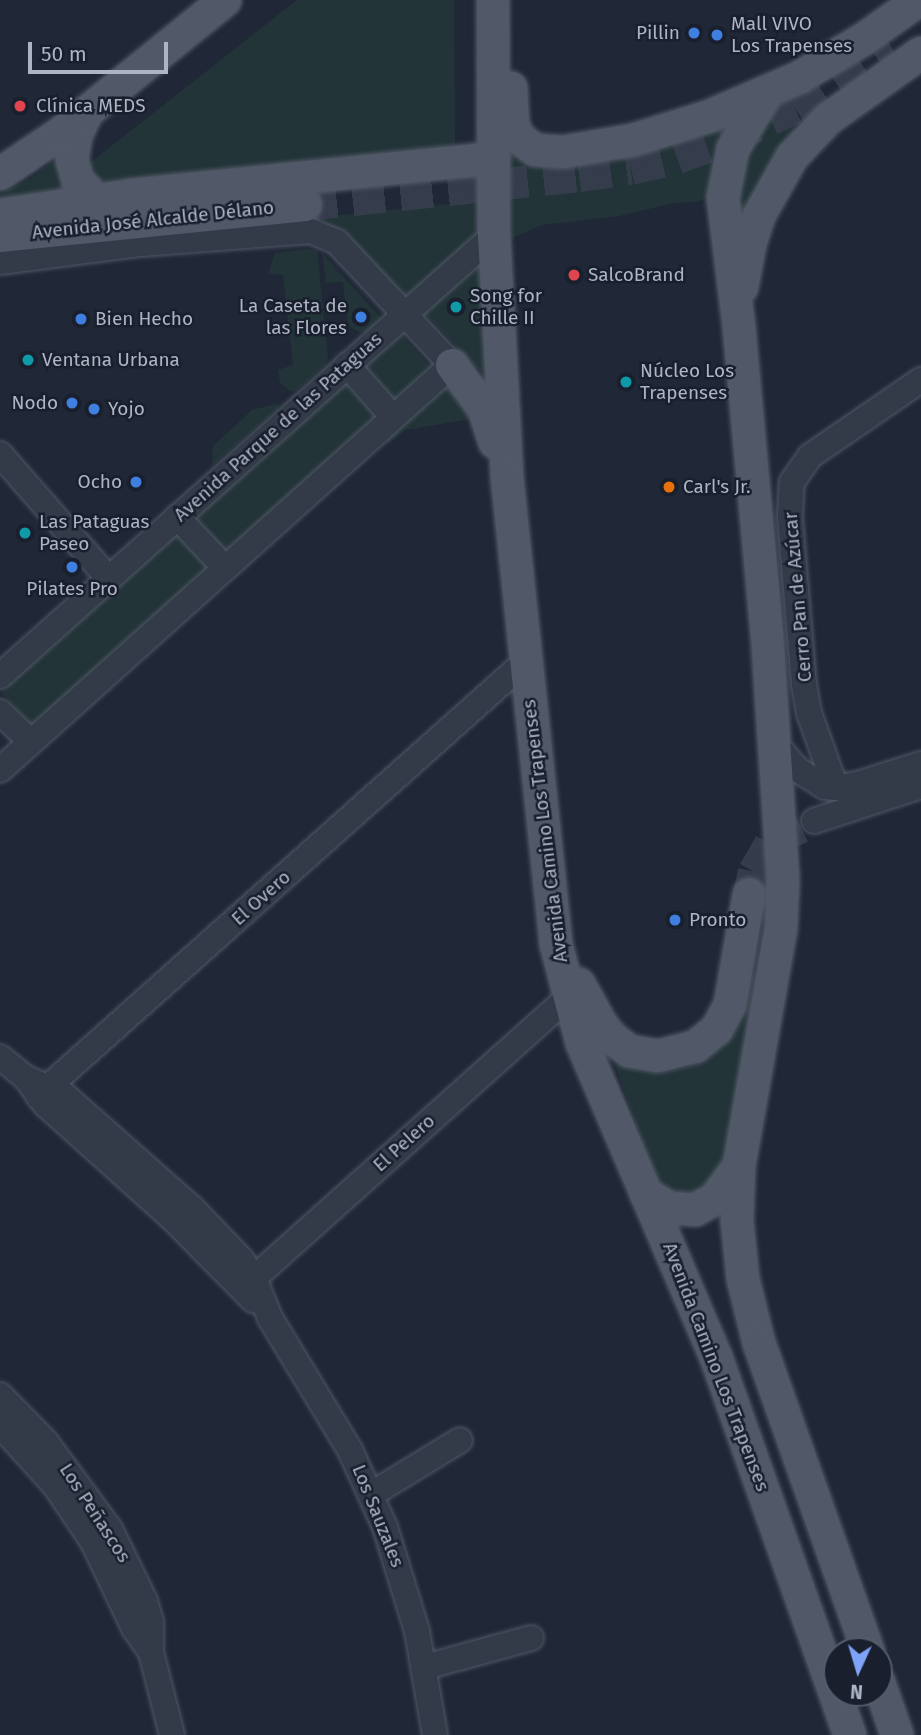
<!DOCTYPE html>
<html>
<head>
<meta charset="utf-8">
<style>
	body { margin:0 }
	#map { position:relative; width:921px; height:1735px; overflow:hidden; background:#202837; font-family:"Fira Sans",sans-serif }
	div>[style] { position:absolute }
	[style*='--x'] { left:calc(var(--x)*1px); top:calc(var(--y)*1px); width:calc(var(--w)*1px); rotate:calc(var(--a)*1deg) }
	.green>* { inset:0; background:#223438; transform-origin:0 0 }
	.major-tunnel>* { height:32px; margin-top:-16px; transform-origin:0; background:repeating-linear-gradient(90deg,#353d4c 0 32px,transparent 0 48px) }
	.roads { filter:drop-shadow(0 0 2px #515765) drop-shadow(0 0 2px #515765) }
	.minor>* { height:24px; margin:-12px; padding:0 12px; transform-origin:12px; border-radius:12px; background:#333a48 }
	.major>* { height:32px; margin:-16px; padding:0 16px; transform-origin:16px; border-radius:16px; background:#515968 }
	.dots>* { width:19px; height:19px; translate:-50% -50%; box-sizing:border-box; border:4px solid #191f2c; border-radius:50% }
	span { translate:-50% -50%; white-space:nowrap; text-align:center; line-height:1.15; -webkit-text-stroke:5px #191f2c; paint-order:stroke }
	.poi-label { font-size:19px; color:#adb4c4 }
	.left { translate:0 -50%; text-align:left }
	.right { translate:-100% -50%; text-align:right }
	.street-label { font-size:19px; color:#adb4c4 }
	.north { position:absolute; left:823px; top:1637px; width:70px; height:70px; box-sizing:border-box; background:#191f2c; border:2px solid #545b69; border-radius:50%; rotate:184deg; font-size:19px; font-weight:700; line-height:28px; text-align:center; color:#adb4c4 }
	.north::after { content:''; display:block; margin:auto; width:24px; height:32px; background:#7fa3f8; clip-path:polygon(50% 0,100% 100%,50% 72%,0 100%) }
	.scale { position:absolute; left:28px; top:42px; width:140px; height:32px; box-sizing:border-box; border:4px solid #adb4c4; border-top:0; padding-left:9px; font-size:21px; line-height:24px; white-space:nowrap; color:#adb4c4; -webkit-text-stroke:5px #191f2c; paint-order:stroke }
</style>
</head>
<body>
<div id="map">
	<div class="green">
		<i style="clip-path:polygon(297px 0,454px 0,455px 145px,111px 184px,91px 175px,86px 166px)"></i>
		<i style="clip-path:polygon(787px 95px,798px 120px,825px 107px,742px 229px,730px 191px,767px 110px)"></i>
		<i style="clip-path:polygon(741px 114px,715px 195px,696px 202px,674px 203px,619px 216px,542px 225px,509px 239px,508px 152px,511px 144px)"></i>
		<i style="clip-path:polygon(58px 158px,78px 194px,0 209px,0 194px,30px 179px)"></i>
		<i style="clip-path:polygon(478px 201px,475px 236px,471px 241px,411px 295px,404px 295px,347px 236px,322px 221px,321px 217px)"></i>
		<i style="clip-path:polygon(305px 249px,317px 250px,328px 359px,326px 365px,296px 391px,290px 391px,280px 383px,278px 370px,293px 365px,283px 275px,268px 274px,275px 253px)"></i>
		<i style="clip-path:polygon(322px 253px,382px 319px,368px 332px,360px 333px,348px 325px,343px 282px,326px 283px)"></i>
		<i style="clip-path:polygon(477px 267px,479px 270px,486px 377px,425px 314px,426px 309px)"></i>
		<i style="left:400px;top:333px;width:47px;height:537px;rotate:48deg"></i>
		<i style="clip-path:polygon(447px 384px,468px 410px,471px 419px,405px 430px,389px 443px,385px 439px)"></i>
		<i style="clip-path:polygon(275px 404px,281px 406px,212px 466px,213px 446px,252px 410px)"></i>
		<i style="clip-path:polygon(747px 970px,759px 975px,727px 1143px,723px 1193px,670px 1203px,645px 1149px,616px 1067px,619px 1061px,659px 1074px,702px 1064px,726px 1042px,739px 1013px)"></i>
	</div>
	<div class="major-tunnel">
		<i style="--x:305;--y:205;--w:276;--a:-6"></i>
		<i style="--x:579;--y:176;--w:52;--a:-7.7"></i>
		<i style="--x:631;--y:169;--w:47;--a:-13.4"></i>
		<i style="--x:677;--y:158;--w:53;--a:-19.8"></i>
		<i style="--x:727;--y:140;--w:75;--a:-25.2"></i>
		<i style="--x:795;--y:108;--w:114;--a:-32.9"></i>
		<i style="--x:749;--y:895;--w:24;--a:-78"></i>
		<i style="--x:754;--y:872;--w:36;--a:-60"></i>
		<i style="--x:772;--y:841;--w:47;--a:-25.5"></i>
	</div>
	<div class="roads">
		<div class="minor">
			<i style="--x:0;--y:262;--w:142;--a:-7.3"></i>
			<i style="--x:141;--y:244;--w:170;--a:-4.4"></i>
			<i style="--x:311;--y:231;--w:28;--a:23"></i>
			<i style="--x:337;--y:242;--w:168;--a:46.9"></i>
			<i style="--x:452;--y:365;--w:607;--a:138.14"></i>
			<i style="--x:347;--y:365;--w:69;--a:48.5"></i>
			<i style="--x:0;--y:454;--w:166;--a:48.9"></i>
			<i style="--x:177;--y:517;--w:70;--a:46.7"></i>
			<i style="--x:0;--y:676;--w:662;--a:-41.76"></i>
			<i style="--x:0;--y:712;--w:43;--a:44.1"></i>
			<i style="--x:775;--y:743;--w:35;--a:50"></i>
			<i style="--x:798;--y:770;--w:32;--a:32"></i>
			<i style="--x:825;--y:787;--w:11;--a:5"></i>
			<i style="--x:836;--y:788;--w:25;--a:-11"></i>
			<i style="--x:861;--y:783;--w:63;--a:-17.6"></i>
			<i style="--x:836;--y:788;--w:80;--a:-109.8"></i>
			<i style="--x:809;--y:713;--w:29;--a:-100"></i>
			<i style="--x:804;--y:684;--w:169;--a:-94.8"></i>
			<i style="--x:790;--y:516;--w:34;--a:-87"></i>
			<i style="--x:792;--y:482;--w:32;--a:-55"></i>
			<i style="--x:810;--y:456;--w:135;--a:-34.4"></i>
			<i style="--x:814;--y:821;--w:113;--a:-18.1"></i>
			<i style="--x:0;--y:1057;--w:33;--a:39"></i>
			<i style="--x:26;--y:1078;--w:40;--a:23.4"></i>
			<i style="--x:63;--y:1094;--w:174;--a:41.5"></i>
			<i style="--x:193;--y:1209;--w:69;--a:46.2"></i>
			<i style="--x:241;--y:1259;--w:23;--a:56"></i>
			<i style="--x:254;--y:1278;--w:43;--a:68.2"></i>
			<i style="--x:270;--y:1318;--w:154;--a:58.8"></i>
			<i style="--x:350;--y:1450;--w:85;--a:65.6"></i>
			<i style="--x:385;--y:1527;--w:109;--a:72.9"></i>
			<i style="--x:417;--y:1631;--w:106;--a:80.2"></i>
			<i style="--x:29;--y:1082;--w:29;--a:54"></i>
			<i style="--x:46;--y:1105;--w:168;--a:41.9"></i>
			<i style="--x:171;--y:1217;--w:117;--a:45.3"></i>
			<i style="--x:38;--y:1096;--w:652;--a:-41.71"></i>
			<i style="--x:243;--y:1288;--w:436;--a:-41.8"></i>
			<i style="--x:0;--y:1395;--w:66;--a:45.6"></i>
			<i style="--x:46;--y:1442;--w:108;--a:53.7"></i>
			<i style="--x:110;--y:1529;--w:80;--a:64.1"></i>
			<i style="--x:145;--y:1601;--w:22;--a:74"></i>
			<i style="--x:151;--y:1622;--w:30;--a:90"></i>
			<i style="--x:0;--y:1425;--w:84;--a:47.9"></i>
			<i style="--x:56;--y:1487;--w:66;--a:56.1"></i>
			<i style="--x:93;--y:1542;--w:95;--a:64.5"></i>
			<i style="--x:134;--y:1628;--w:29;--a:55"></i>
			<i style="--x:151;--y:1652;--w:86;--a:75.8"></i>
			<i style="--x:372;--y:1494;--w:103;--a:-31.5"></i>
			<i style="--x:425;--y:1667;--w:110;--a:-15.3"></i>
		</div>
		<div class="major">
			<i style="--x:493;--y:0;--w:235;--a:89.8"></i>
			<i style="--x:494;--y:235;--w:242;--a:86.9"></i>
			<i style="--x:507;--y:477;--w:470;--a:84"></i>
			<i style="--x:556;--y:944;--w:102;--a:75.3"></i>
			<i style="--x:582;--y:1043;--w:341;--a:66.9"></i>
			<i style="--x:716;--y:1357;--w:401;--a:70.5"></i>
			<i style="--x:511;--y:88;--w:37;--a:87"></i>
			<i style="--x:513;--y:125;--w:14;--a:65"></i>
			<i style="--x:519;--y:138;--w:20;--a:37"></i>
			<i style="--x:535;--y:150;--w:28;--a:4"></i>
			<i style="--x:563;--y:152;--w:71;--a:-9.7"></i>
			<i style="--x:633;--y:140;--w:81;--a:-17.3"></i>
			<i style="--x:710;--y:116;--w:98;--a:-23.4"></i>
			<i style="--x:800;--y:77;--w:74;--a:-30.7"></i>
			<i style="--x:864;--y:39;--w:67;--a:-35.3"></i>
			<i style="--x:767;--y:93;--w:66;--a:121.3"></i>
			<i style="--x:733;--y:149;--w:50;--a:101.5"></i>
			<i style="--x:723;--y:198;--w:130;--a:82.9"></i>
			<i style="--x:739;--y:327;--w:321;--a:84.8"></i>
			<i style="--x:768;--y:647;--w:235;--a:86.3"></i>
			<i style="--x:783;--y:882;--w:46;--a:92.5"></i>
			<i style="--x:781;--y:928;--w:242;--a:100"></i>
			<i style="--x:739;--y:1166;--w:55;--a:92.1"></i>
			<i style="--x:737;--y:1221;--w:58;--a:84.1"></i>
			<i style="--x:743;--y:1279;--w:66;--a:76"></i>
			<i style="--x:759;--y:1343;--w:327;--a:70.5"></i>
			<i style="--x:87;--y:112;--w:26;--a:115"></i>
			<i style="--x:76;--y:136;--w:24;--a:99"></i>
			<i style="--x:72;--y:160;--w:22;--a:74"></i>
			<i style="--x:78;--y:181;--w:27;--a:45"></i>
			<i style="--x:0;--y:174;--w:73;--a:-33.9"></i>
			<i style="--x:61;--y:133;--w:211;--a:-39"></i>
			<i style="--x:0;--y:215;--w:134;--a:-8.6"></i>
			<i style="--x:132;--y:195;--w:364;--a:-5.8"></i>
			<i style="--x:0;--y:236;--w:307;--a:-5.8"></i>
			<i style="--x:742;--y:287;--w:44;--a:-79.5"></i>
			<i style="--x:750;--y:244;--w:29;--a:-72"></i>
			<i style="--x:759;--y:216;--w:68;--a:-60.8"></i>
			<i style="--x:792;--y:157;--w:52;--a:-46.5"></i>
			<i style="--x:828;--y:119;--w:114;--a:-35.4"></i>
			<i style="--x:452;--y:365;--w:54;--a:54"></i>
			<i style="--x:484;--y:409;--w:35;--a:72"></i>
			<i style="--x:579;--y:984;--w:46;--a:61.2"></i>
			<i style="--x:601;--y:1024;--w:18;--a:52"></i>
			<i style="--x:612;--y:1038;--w:21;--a:37"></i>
			<i style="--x:629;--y:1051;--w:29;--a:10"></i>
			<i style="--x:658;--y:1056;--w:38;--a:-14"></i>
			<i style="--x:695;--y:1047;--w:28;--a:-39"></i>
			<i style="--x:717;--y:1029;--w:27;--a:-62"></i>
			<i style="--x:730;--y:1005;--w:112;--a:-80.2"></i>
			<i style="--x:646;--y:1194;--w:27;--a:31"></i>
			<i style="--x:669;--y:1208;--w:26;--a:4"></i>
			<i style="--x:695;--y:1210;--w:23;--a:-29"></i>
			<i style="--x:715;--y:1199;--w:41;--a:-54"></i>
			<i style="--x:879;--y:1683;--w:55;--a:70.9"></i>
		</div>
	</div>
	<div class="dots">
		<i style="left:694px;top:33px;background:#3f7fe0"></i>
		<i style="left:717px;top:35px;background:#3f7fe0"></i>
		<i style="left:20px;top:106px;background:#e0444e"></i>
		<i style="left:574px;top:275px;background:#e0444e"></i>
		<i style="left:456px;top:307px;background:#0f9aa8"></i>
		<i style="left:361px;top:317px;background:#3f7fe0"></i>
		<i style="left:81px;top:319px;background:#3f7fe0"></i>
		<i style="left:28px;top:360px;background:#0f9aa8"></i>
		<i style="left:626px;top:382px;background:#0f9aa8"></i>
		<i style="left:72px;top:403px;background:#3f7fe0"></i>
		<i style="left:94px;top:409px;background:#3f7fe0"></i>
		<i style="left:136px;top:482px;background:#3f7fe0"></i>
		<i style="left:669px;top:487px;background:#e8710a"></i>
		<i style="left:25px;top:533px;background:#0f9aa8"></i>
		<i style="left:72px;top:567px;background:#3f7fe0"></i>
		<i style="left:675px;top:920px;background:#3f7fe0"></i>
	</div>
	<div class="poi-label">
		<span class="left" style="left:731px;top:35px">Mall VIVO<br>Los Trapenses</span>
		<span class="right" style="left:680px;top:33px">Pillin</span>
		<span class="left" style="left:36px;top:106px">Clínica MEDS</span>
		<span class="left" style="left:588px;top:275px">SalcoBrand</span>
		<span class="left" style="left:470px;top:307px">Song for<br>Chille II</span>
		<span class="right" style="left:347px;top:317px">La Caseta de<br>las Flores</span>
		<span class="left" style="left:95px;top:319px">Bien Hecho</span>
		<span class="left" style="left:42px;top:360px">Ventana Urbana</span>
		<span class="left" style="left:640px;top:382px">Núcleo Los<br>Trapenses</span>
		<span class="right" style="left:58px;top:403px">Nodo</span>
		<span class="left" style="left:108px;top:409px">Yojo</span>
		<span class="right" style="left:122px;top:482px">Ocho</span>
		<span class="left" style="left:683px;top:487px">Carl's Jr.</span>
		<span class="left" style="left:39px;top:533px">Las Pataguas<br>Paseo</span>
		<span style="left:72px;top:589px">Pilates Pro</span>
		<span class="left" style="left:689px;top:920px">Pronto</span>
	</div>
	<div class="street-label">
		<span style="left:153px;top:220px;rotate:-6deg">Avenida José Alcalde Délano</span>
		<span style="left:278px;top:427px;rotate:-42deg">Avenida Parque de las Pataguas</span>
		<span style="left:798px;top:597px;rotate:-95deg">Cerro Pan de Azúcar</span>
		<span style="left:545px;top:831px;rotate:-97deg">Avenida Camino Los Trapenses</span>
		<span style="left:261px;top:898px;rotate:-42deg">El Overo</span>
		<span style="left:404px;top:1143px;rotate:-42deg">El Pelero</span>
		<span style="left:716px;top:1367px;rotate:69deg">Avenida Camino Los Trapenses</span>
		<span style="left:95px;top:1513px;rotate:57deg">Los Peñascos</span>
		<span style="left:378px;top:1516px;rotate:68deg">Los Sauzales</span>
	</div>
	<div class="north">N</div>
	<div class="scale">50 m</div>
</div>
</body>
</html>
